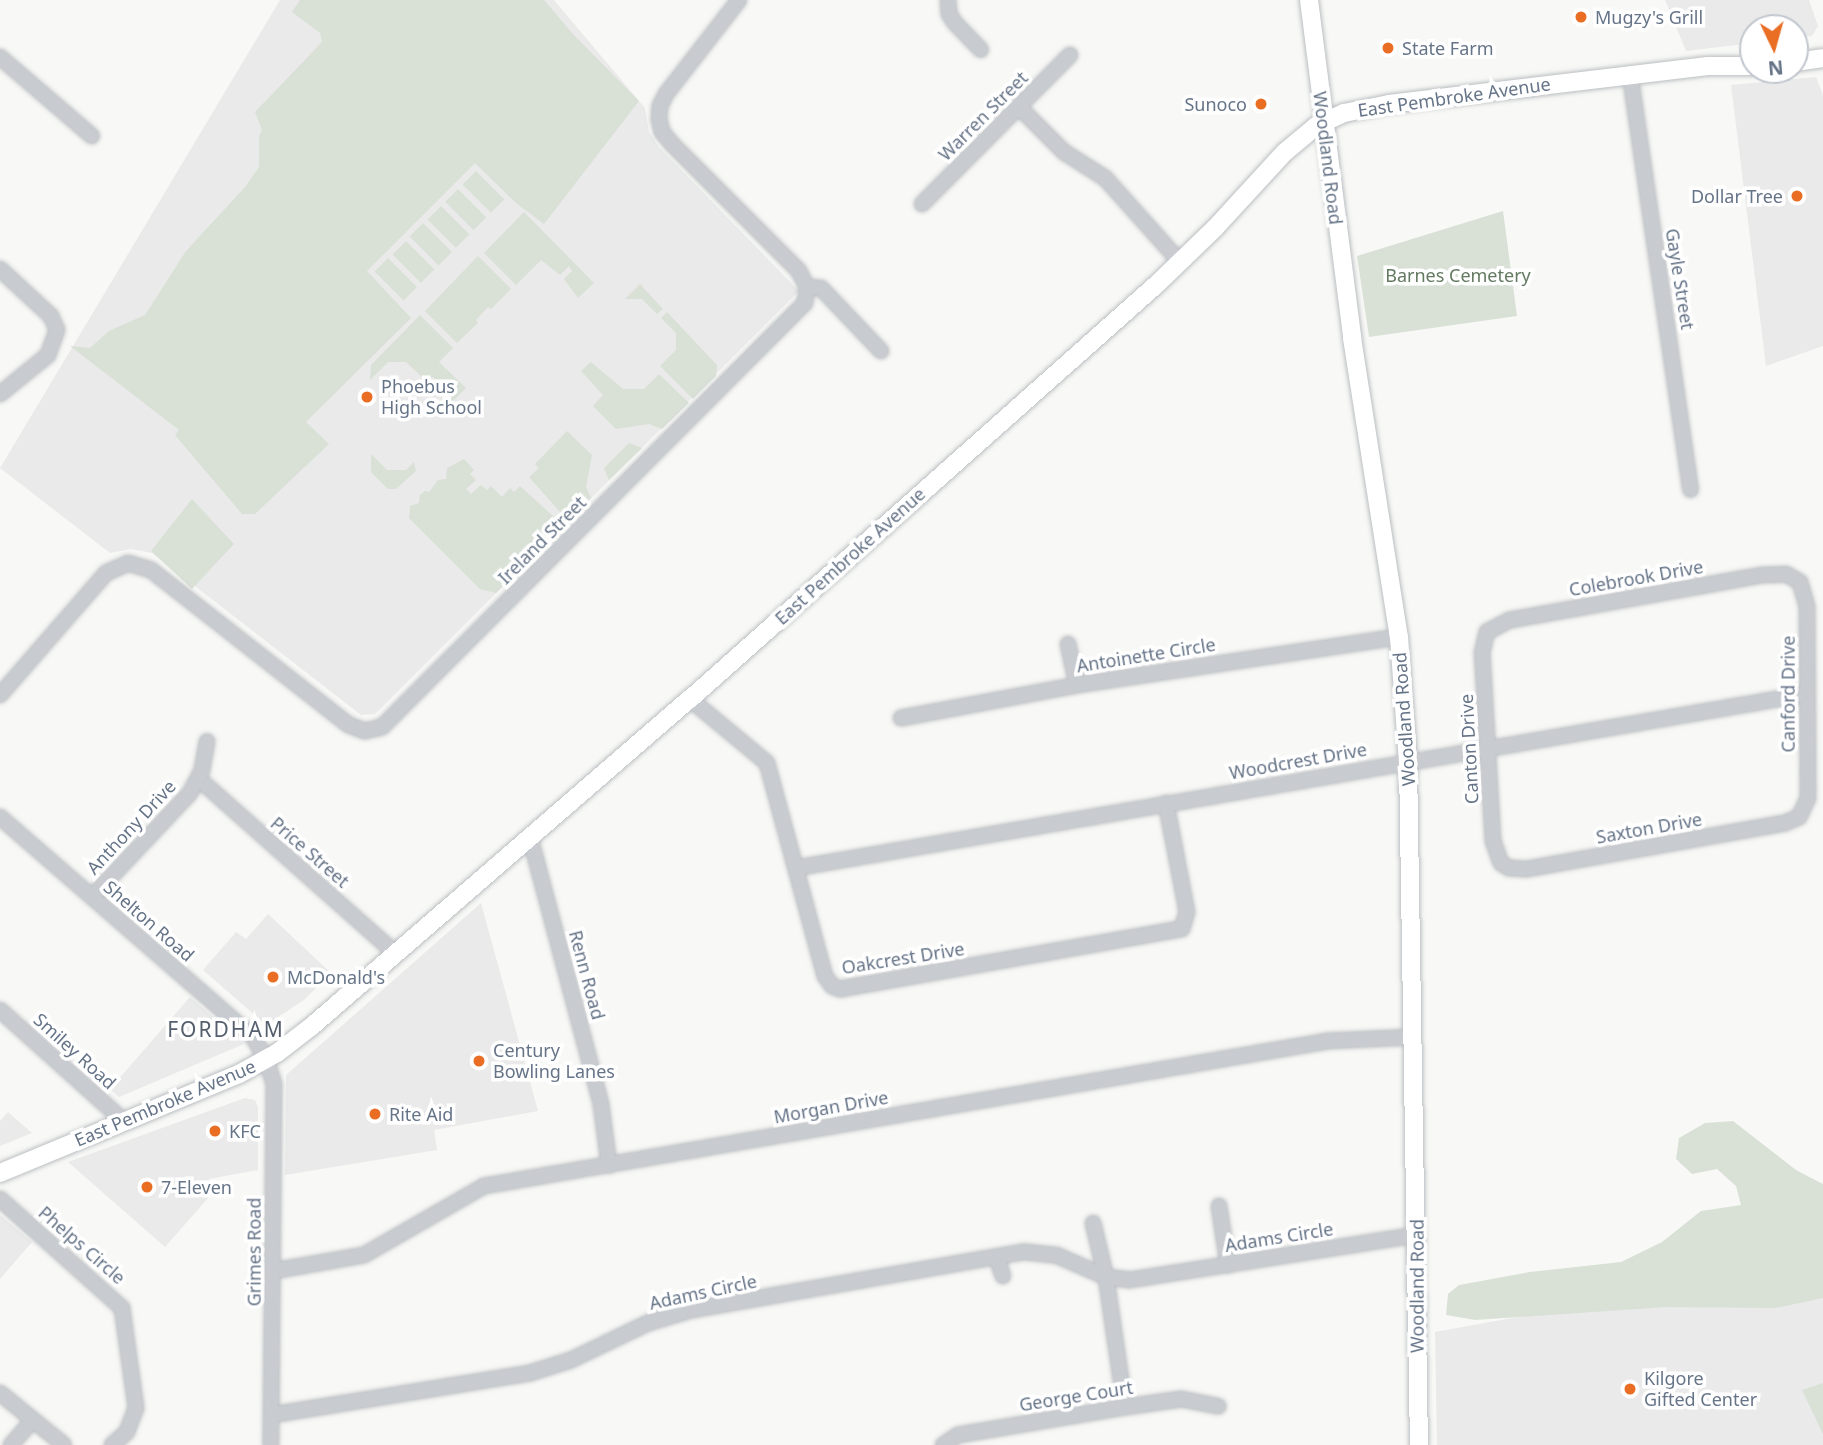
<!DOCTYPE html>
<html>
<head>
<meta charset="utf-8">
<style>
	body { margin:0 }
	#map { position:relative; width:1823px; height:1445px; overflow:hidden; background:#f8f9f6; font-family:"Noto Sans",sans-serif }
	div>[style] { position:absolute }
	[style*='--x'] { left:calc(var(--x)*1px); top:calc(var(--y)*1px); width:calc(var(--w)*1px); rotate:calc(var(--a)*1deg) }
	.built>* { inset:0; background:#e9eae9 }
	.green>* { inset:0; background:#d9e1d7; transform-origin:0 0 }
	.roads { filter:drop-shadow(0 0 2px #bbbec2) drop-shadow(0 0 2px #bbbec2) }
	.minor>* { height:14px; margin:-7px; padding:0 7px; transform-origin:7px; border-radius:7px; background:#c8cbcf }
	.major>* { height:18px; margin:-9px; padding:0 9px; transform-origin:9px; border-radius:9px; background:#fff }
	.dots>* { width:19px; height:19px; translate:-50% -50%; box-sizing:border-box; border:4px solid #fff; border-radius:50% }
	span { translate:-50% -50%; white-space:nowrap; text-align:center; line-height:1.15; -webkit-text-stroke:7px #fff; paint-order:stroke }
	.poi-label { font-size:18px; color:#667488 }
	.left { translate:0 -50%; text-align:left }
	.right { translate:-100% -50%; text-align:right }
	.street-label { font-size:18px; color:#667488 }
	.park-label { font-size:18px; color:#637a61 }
	.quarter-label { font-size:21px; color:#555f6d; letter-spacing:2px }
	.north { position:absolute; left:1739px; top:14px; width:70px; height:70px; box-sizing:border-box; background:#fff; border:2px solid #c2c7cf; border-radius:50%; rotate:175deg; font-size:19px; font-weight:700; line-height:28px; text-align:center; color:#667488 }
	.north::after { content:''; display:block; margin:auto; width:24px; height:32px; background:#ea6d24; clip-path:polygon(50% 0,100% 100%,50% 72%,0 100%) }
</style>
</head>
<body>
<div id="map">
	<div class="built">
		<i style="clip-path:polygon(280px 0,554px 0,645px 108px,649px 132px,658px 146px,799px 291px,375px 714px,361px 715px,152px 553px,131px 549px,110px 553px,0 468px)"></i>
		<i style="clip-path:polygon(1665px 0,1809px 0,1818px 26px,1812px 36px,1795px 38px,1795px 28px,1753px 28px,1753px 43px,1686px 51px)"></i>
		<i style="clip-path:polygon(1816px 77px,1823px 95px,1823px 346px,1766px 366px,1731px 85px)"></i>
		<i style="clip-path:polygon(481px 903px,538px 1111px,434px 1130px,437px 1150px,285px 1175px,286px 1075px)"></i>
		<i style="clip-path:polygon(268px 914px,331px 973px,304px 1000px,266px 1025px,203px 970px,236px 932px,246px 939px)"></i>
		<i style="clip-path:polygon(190px 997px,244px 1044px,119px 1097px,110px 1089px)"></i>
		<i style="clip-path:polygon(245px 1098px,255px 1100px,258px 1107px,258px 1170px,209px 1179px,209px 1197px,165px 1247px,68px 1162px)"></i>
		<i style="clip-path:polygon(8px 1112px,32px 1133px,0 1146px,0 1121px)"></i>
		<i style="clip-path:polygon(0 1215px,32px 1242px,0 1279px)"></i>
		<i style="clip-path:polygon(1823px 1262px,1823px 1445px,1437px 1445px,1435px 1332px)"></i>
	</div>
	<div class="green">
		<i style="clip-path:polygon(300px 0,544px 0,572px 33px,639px 101px,544px 224px,516px 203px,475px 163px,367px 271px,411px 318px,306px 422px,329px 444px,255px 514px,242px 514px,175px 435px,179px 430px,70px 346px,90px 348px,109px 331px,145px 315px,186px 251px,245px 187px,259px 167px,259px 136px,262px 130px,255px 112px,322px 42px,320px 33px,292px 12px)"></i>
		<i style="left:476px;top:171px;width:40px;height:19px;rotate:45deg"></i>
		<i style="left:458px;top:189px;width:40px;height:18px;rotate:45deg"></i>
		<i style="left:441px;top:206px;width:40px;height:19px;rotate:45deg"></i>
		<i style="clip-path:polygon(1503px 211px,1517px 316px,1369px 337px,1357px 256px)"></i>
		<i style="clip-path:polygon(524px 212px,594px 283px,578px 298px,564px 279px,572px 271px,569px 266px,560px 275px,541px 260px,516px 285px,484px 253px)"></i>
		<i style="left:423px;top:223px;width:41px;height:19px;rotate:45deg"></i>
		<i style="left:406px;top:241px;width:40px;height:19px;rotate:45deg"></i>
		<i style="clip-path:polygon(478px 256px,511px 289px,491px 309px,488px 307px,476px 320px,478px 323px,457px 343px,425px 311px)"></i>
		<i style="left:388px;top:258px;width:41px;height:19px;rotate:45deg"></i>
		<i style="clip-path:polygon(640px 284px,663px 309px,657px 314px,642px 299px,625px 299px)"></i>
		<i style="clip-path:polygon(667px 312px,717px 365px,716px 376px,693px 399px,660px 366px,676px 350px,676px 333px,661px 318px)"></i>
		<i style="clip-path:polygon(420px 315px,453px 348px,439px 362px,466px 388px,449px 405px,434px 390px,434px 377px,424px 379px,406px 362px,388px 362px,370px 380px,371px 365px)"></i>
		<i style="clip-path:polygon(591px 362px,623px 389px,644px 389px,659px 374px,689px 403px,662px 429px,649px 424px,616px 429px,593px 406px,603px 395px,581px 371px)"></i>
		<i style="clip-path:polygon(567px 431px,592px 455px,586px 487px,591px 498px,568px 521px,529px 477px,539px 468px,535px 464px)"></i>
		<i style="clip-path:polygon(629px 443px,642px 448px,609px 480px,604px 468px)"></i>
		<i style="clip-path:polygon(371px 454px,387px 470px,406px 470px,414px 462px,416px 471px,396px 489px,388px 489px,371px 472px)"></i>
		<i style="clip-path:polygon(464px 459px,474px 470px,470px 474px,476px 480px,466px 489px,471px 494px,481px 485px,487px 490px,491px 486px,502px 497px,510px 488px,514px 492px,520px 486px,565px 527px,496px 593px,480px 589px,409px 518px,410px 506px,419px 503px,420px 495px,425px 491px,429px 492px,438px 480px,446px 479px,447px 468px)"></i>
		<i style="clip-path:polygon(192px 499px,234px 544px,192px 589px,151px 551px)"></i>
		<i style="clip-path:polygon(1733px 1121px,1796px 1170px,1823px 1184px,1823px 1298px,1775px 1308px,1667px 1307px,1475px 1320px,1446px 1315px,1448px 1294px,1459px 1285px,1530px 1272px,1621px 1262px,1662px 1242px,1701px 1211px,1741px 1205px,1736px 1186px,1717px 1169px,1692px 1174px,1676px 1159px,1679px 1138px,1705px 1123px)"></i>
		<i style="clip-path:polygon(1823px 1383px,1823px 1434px,1802px 1390px)"></i>
	</div>
	<div class="roads">
		<div class="minor">
			<i style="--x:948;--y:0;--w:14;--a:86"></i>
			<i style="--x:949;--y:14;--w:11;--a:56"></i>
			<i style="--x:955;--y:23;--w:37;--a:46"></i>
			<i style="--x:0;--y:57;--w:121;--a:40.7"></i>
			<i style="--x:1630;--y:74;--w:420;--a:81.7"></i>
			<i style="--x:1019;--y:107;--w:64;--a:45"></i>
			<i style="--x:1064;--y:152;--w:49;--a:32.4"></i>
			<i style="--x:1105;--y:178;--w:113;--a:48.2"></i>
			<i style="--x:922;--y:204;--w:210;--a:-45.2"></i>
			<i style="--x:0;--y:269;--w:69;--a:42.7"></i>
			<i style="--x:51;--y:316;--w:15;--a:67"></i>
			<i style="--x:57;--y:330;--w:27;--a:110"></i>
			<i style="--x:48;--y:355;--w:62;--a:140.9"></i>
			<i style="--x:807;--y:287;--w:14;--a:4"></i>
			<i style="--x:821;--y:288;--w:87;--a:46.4"></i>
			<i style="--x:1786;--y:574;--w:16;--a:30"></i>
			<i style="--x:1800;--y:582;--w:26;--a:74"></i>
			<i style="--x:1807;--y:607;--w:191;--a:89.7"></i>
			<i style="--x:1808;--y:798;--w:21;--a:115"></i>
			<i style="--x:1799;--y:817;--w:15;--a:157"></i>
			<i style="--x:1785;--y:823;--w:263;--a:169.9"></i>
			<i style="--x:1526;--y:869;--w:17;--a:-177"></i>
			<i style="--x:1509;--y:868;--w:9;--a:-148"></i>
			<i style="--x:1501;--y:863;--w:23;--a:-110"></i>
			<i style="--x:1493;--y:841;--w:188;--a:-93.3"></i>
			<i style="--x:1482;--y:653;--w:22;--a:-77"></i>
			<i style="--x:1487;--y:632;--w:26;--a:-28"></i>
			<i style="--x:1510;--y:620;--w:257;--a:-10.1"></i>
			<i style="--x:1763;--y:575;--w:23;--a:-2"></i>
			<i style="--x:1068;--y:644;--w:42;--a:77.6"></i>
			<i style="--x:0;--y:695;--w:162;--a:-49"></i>
			<i style="--x:106;--y:573;--w:24;--a:-24"></i>
			<i style="--x:128;--y:563;--w:24;--a:17"></i>
			<i style="--x:151;--y:570;--w:251;--a:38.1"></i>
			<i style="--x:349;--y:725;--w:17;--a:21"></i>
			<i style="--x:365;--y:731;--w:17;--a:-13"></i>
			<i style="--x:382;--y:727;--w:599;--a:-45.07"></i>
			<i style="--x:805;--y:303;--w:16;--a:-83"></i>
			<i style="--x:807;--y:287;--w:18;--a:-117"></i>
			<i style="--x:799;--y:271;--w:178;--a:-135"></i>
			<i style="--x:673;--y:145;--w:17;--a:-130"></i>
			<i style="--x:662;--y:132;--w:13;--a:-103"></i>
			<i style="--x:659;--y:119;--w:13;--a:-86"></i>
			<i style="--x:660;--y:106;--w:13;--a:-63"></i>
			<i style="--x:666;--y:94;--w:119;--a:-52.2"></i>
			<i style="--x:690;--y:699;--w:100;--a:39.7"></i>
			<i style="--x:767;--y:763;--w:221;--a:74.8"></i>
			<i style="--x:825;--y:976;--w:12;--a:55"></i>
			<i style="--x:832;--y:986;--w:9;--a:21"></i>
			<i style="--x:840;--y:989;--w:347;--a:-10"></i>
			<i style="--x:1182;--y:929;--w:18;--a:-74"></i>
			<i style="--x:1187;--y:912;--w:111;--a:-100.9"></i>
			<i style="--x:901;--y:718;--w:179;--a:-10.6"></i>
			<i style="--x:1077;--y:685;--w:326;--a:-8.5"></i>
			<i style="--x:199;--y:779;--w:264;--a:41.6"></i>
			<i style="--x:0;--y:817;--w:335;--a:41"></i>
			<i style="--x:253;--y:1037;--w:26;--a:59"></i>
			<i style="--x:266;--y:1059;--w:26;--a:72"></i>
			<i style="--x:274;--y:1084;--w:361;--a:90.5"></i>
			<i style="--x:530;--y:837;--w:276;--a:75.1"></i>
			<i style="--x:601;--y:1104;--w:62;--a:82.5"></i>
			<i style="--x:796;--y:868;--w:1026;--a:-9.77"></i>
			<i style="--x:92;--y:897;--w:143;--a:-46.7"></i>
			<i style="--x:190;--y:793;--w:26;--a:-62"></i>
			<i style="--x:202;--y:770;--w:29;--a:-80"></i>
			<i style="--x:0;--y:1010;--w:168;--a:41.9"></i>
			<i style="--x:0;--y:1199;--w:164;--a:41.8"></i>
			<i style="--x:122;--y:1308;--w:101;--a:82"></i>
			<i style="--x:136;--y:1408;--w:26;--a:111"></i>
			<i style="--x:127;--y:1432;--w:20;--a:139"></i>
			<i style="--x:1219;--y:1206;--w:60;--a:81.3"></i>
			<i style="--x:1093;--y:1223;--w:56;--a:76.5"></i>
			<i style="--x:1106;--y:1277;--w:131;--a:81.7"></i>
			<i style="--x:997;--y:1258;--w:19;--a:72"></i>
			<i style="--x:273;--y:1271;--w:92;--a:-10"></i>
			<i style="--x:364;--y:1255;--w:138;--a:-29.9"></i>
			<i style="--x:484;--y:1186;--w:856;--a:-9.75"></i>
			<i style="--x:1328;--y:1041;--w:85;--a:-2.7"></i>
			<i style="--x:0;--y:1393;--w:82;--a:39.1"></i>
			<i style="--x:271;--y:1415;--w:262;--a:-9.2"></i>
			<i style="--x:530;--y:1373;--w:43;--a:-17.6"></i>
			<i style="--x:571;--y:1360;--w:85;--a:-25.7"></i>
			<i style="--x:648;--y:1323;--w:45;--a:-16.8"></i>
			<i style="--x:691;--y:1310;--w:339;--a:-9.9"></i>
			<i style="--x:1025;--y:1252;--w:31;--a:6"></i>
			<i style="--x:1056;--y:1255;--w:55;--a:23.7"></i>
			<i style="--x:1106;--y:1277;--w:23;--a:7"></i>
			<i style="--x:1129;--y:1280;--w:291;--a:-8.9"></i>
			<i style="--x:11;--y:1445;--w:32;--a:-49"></i>
			<i style="--x:943;--y:1445;--w:18;--a:-34"></i>
			<i style="--x:958;--y:1435;--w:169;--a:-9.5"></i>
			<i style="--x:1125;--y:1407;--w:57;--a:-8.1"></i>
			<i style="--x:1181;--y:1399;--w:38;--a:11"></i>
		</div>
		<div class="major">
			<i style="--x:1309;--y:0;--w:341;--a:82.7"></i>
			<i style="--x:1352;--y:338;--w:303;--a:81.1"></i>
			<i style="--x:1399;--y:637;--w:125;--a:85.9"></i>
			<i style="--x:1408;--y:762;--w:683;--a:89.08"></i>
			<i style="--x:1795;--y:62;--w:28;--a:-8"></i>
			<i style="--x:0;--y:1173;--w:259;--a:-22.5"></i>
			<i style="--x:239;--y:1074;--w:43;--a:-28.9"></i>
			<i style="--x:277;--y:1053;--w:44;--a:-37.6"></i>
			<i style="--x:312;--y:1026;--w:500;--a:-40.9"></i>
			<i style="--x:690;--y:699;--w:625;--a:-41.63"></i>
			<i style="--x:1157;--y:284;--w:81;--a:-44"></i>
			<i style="--x:1215;--y:228;--w:103;--a:-47.4"></i>
			<i style="--x:1285;--y:152;--w:40;--a:-40"></i>
			<i style="--x:1316;--y:126;--w:31;--a:-25"></i>
			<i style="--x:1344;--y:113;--w:46;--a:-11.3"></i>
			<i style="--x:1389;--y:104;--w:321;--a:-6.8"></i>
			<i style="--x:1708;--y:66;--w:45;--a:0"></i>
		</div>
	</div>
	<div class="dots">
		<i style="left:1581px;top:17px;background:#ea6d24"></i>
		<i style="left:1388px;top:48px;background:#ea6d24"></i>
		<i style="left:1261px;top:104px;background:#ea6d24"></i>
		<i style="left:1797px;top:196px;background:#ea6d24"></i>
		<i style="left:367px;top:397px;background:#ea6d24"></i>
		<i style="left:273px;top:977px;background:#ea6d24"></i>
		<i style="left:479px;top:1061px;background:#ea6d24"></i>
		<i style="left:375px;top:1114px;background:#ea6d24"></i>
		<i style="left:215px;top:1131px;background:#ea6d24"></i>
		<i style="left:147px;top:1187px;background:#ea6d24"></i>
		<i style="left:1630px;top:1389px;background:#ea6d24"></i>
	</div>
	<div class="poi-label">
		<span class="left" style="left:1595px;top:17px">Mugzy's Grill</span>
		<span class="left" style="left:1402px;top:48px">State Farm</span>
		<span class="right" style="left:1247px;top:104px">Sunoco</span>
		<span class="right" style="left:1783px;top:196px">Dollar Tree</span>
		<span class="left" style="left:381px;top:397px">Phoebus<br>High School</span>
		<span class="left" style="left:287px;top:977px">McDonald's</span>
		<span class="left" style="left:493px;top:1061px">Century<br>Bowling Lanes</span>
		<span class="left" style="left:389px;top:1114px">Rite Aid</span>
		<span class="left" style="left:229px;top:1131px">KFC</span>
		<span class="left" style="left:161px;top:1187px">7-Eleven</span>
		<span class="left" style="left:1644px;top:1389px">Kilgore<br>Gifted Center</span>
	</div>
	<div class="street-label">
		<span style="left:1454px;top:97px;rotate:-8deg">East Pembroke Avenue</span>
		<span style="left:983px;top:116px;rotate:-45deg">Warren Street</span>
		<span style="left:1328px;top:158px;rotate:83deg">Woodland Road</span>
		<span style="left:1680px;top:279px;rotate:81deg">Gayle Street</span>
		<span style="left:542px;top:540px;rotate:-45deg">Ireland Street</span>
		<span style="left:850px;top:556px;rotate:-42deg">East Pembroke Avenue</span>
		<span style="left:1636px;top:578px;rotate:-10deg">Colebrook Drive</span>
		<span style="left:1146px;top:655px;rotate:-9deg">Antoinette Circle</span>
		<span style="left:1788px;top:694px;rotate:-90deg">Canford Drive</span>
		<span style="left:1404px;top:719px;rotate:-94deg">Woodland Road</span>
		<span style="left:1469px;top:749px;rotate:-93deg">Canton Drive</span>
		<span style="left:1298px;top:761px;rotate:-10deg">Woodcrest Drive</span>
		<span style="left:131px;top:827px;rotate:-47deg">Anthony Drive</span>
		<span style="left:1649px;top:828px;rotate:-10deg">Saxton Drive</span>
		<span style="left:310px;top:852px;rotate:41deg">Price Street</span>
		<span style="left:149px;top:921px;rotate:41deg">Shelton Road</span>
		<span style="left:903px;top:958px;rotate:-9deg">Oakcrest Drive</span>
		<span style="left:587px;top:975px;rotate:75deg">Renn Road</span>
		<span style="left:75px;top:1051px;rotate:42deg">Smiley Road</span>
		<span style="left:165px;top:1103px;rotate:-23deg">East Pembroke Avenue</span>
		<span style="left:831px;top:1107px;rotate:-10deg">Morgan Drive</span>
		<span style="left:1279px;top:1237px;rotate:-9deg">Adams Circle</span>
		<span style="left:82px;top:1245px;rotate:41deg">Phelps Circle</span>
		<span style="left:254px;top:1252px;rotate:-90deg">Grimes Road</span>
		<span style="left:1417px;top:1286px;rotate:-90deg">Woodland Road</span>
		<span style="left:703px;top:1292px;rotate:-12deg">Adams Circle</span>
		<span style="left:1076px;top:1396px;rotate:-9deg">George Court</span>
	</div>
	<div class="park-label">
		<span style="left:1458px;top:275px">Barnes Cemetery</span>
	</div>
	<div class="quarter-label">
		<span style="left:226px;top:1029px">FORDHAM</span>
	</div>
	<div class="north">N</div>
</div>
</body>
</html>
